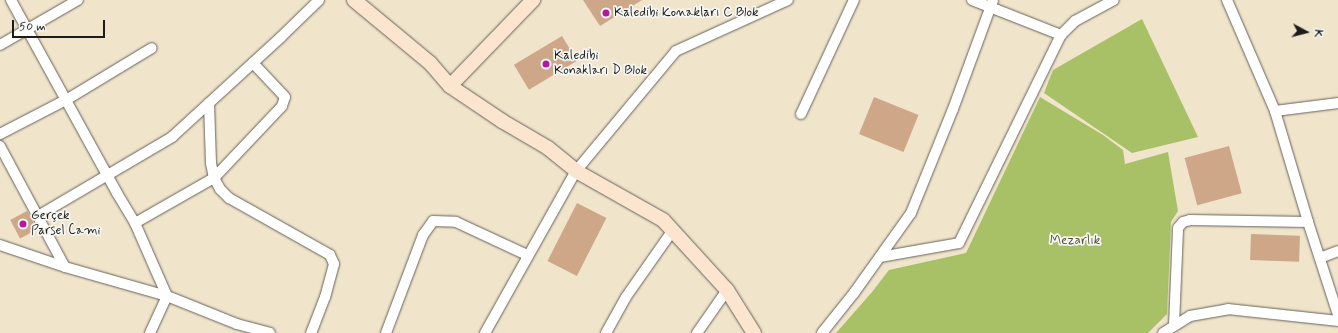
<!DOCTYPE html>
<html>
<head>
<meta charset="utf-8">
<style>
	body { margin:0 }
	#map { position:relative; width:1338px; height:333px; overflow:hidden; background:#f0e4cb; font-family:Mynerve,sans-serif }
	div>[style] { position:absolute }
	[style*='--x'] { left:calc(var(--x)*1px); top:calc(var(--y)*1px); width:calc(var(--w)*1px); rotate:calc(var(--a)*1deg) }
	.green>* { inset:0; background:#a8c166 }
	.building>* { inset:0; background:#cda787; transform-origin:0 0 }
	.roads { filter:drop-shadow(0 0 1px #666259) drop-shadow(0 0 1px #666259) }
	.street>* { height:10px; margin:-5px; padding:0 5px; transform-origin:5px; border-radius:5px; background:#fff }
	.secondary>* { height:14px; margin:-7px; padding:0 7px; transform-origin:7px; border-radius:7px; background:#fce5cf }
	.dots>* { width:11px; height:11px; translate:-50% -50%; box-sizing:border-box; border:2px solid #f6f6f2; border-radius:50% }
	span { translate:-50% -50%; white-space:nowrap; text-align:center; line-height:1.15; -webkit-text-stroke:3.5px #f6f6f2; paint-order:stroke }
	.poi-label { font-size:13px; color:#1c1c1c }
	.left { translate:0 -50%; text-align:left }
	.park-label { font-size:13px; color:#4d5636 }
	.north { position:absolute; left:1286px; top:12px; width:40px; height:40px; -webkit-text-stroke:3px #f6f6f2; paint-order:stroke; rotate:97deg; font-size:11px; font-weight:700; line-height:16px; text-align:center; color:#1c1c1c }
	.north::after { content:''; display:block; margin:auto; width:14px; height:18px; background:#1c1c1c; clip-path:polygon(50% 0,100% 100%,50% 72%,0 100%) }
	.scale { position:absolute; left:12px; top:20px; width:93px; height:18px; box-sizing:border-box; border:2px solid #1c1c1c; border-top:0; padding-left:5px; font-size:12px; line-height:14px; white-space:nowrap; color:#1c1c1c; -webkit-text-stroke:3px #f6f6f2; paint-order:stroke }
</style>
</head>
<body>
<div id="map">
	<div class="green">
		<i style="clip-path:polygon(1142px 19px,1198px 137px,1132px 153px,1044px 93px,1053px 70px)"></i>
		<i style="clip-path:polygon(1040px 97px,1103px 135px,1123px 150px,1125px 164px,1168px 152px,1178px 211px,1171px 222px,1167px 314px,1148px 333px,836px 333px,872px 292px,889px 270px,966px 253px)"></i>
	</div>
	<div class="building">
		<i style="clip-path:polygon(583px 0,642px 0,600px 26px)"></i>
		<i style="left:562px;top:36px;width:29px;height:56px;rotate:59deg"></i>
		<i style="left:874px;top:97px;width:48px;height:40px;rotate:22deg"></i>
		<i style="left:1229px;top:146px;width:49px;height:46px;rotate:75deg"></i>
		<i style="left:577px;top:203px;width:33px;height:65px;rotate:27deg"></i>
		<i style="left:27px;top:211px;width:21px;height:19px;rotate:62deg"></i>
		<i style="left:1251px;top:234px;width:49px;height:26px;rotate:2deg"></i>
	</div>
	<div class="roads">
		<div class="street">
			<i style="--x:972;--y:0;--w:96;--a:21.5"></i>
			<i style="--x:1061;--y:35;--w:20;--a:-45"></i>
			<i style="--x:1075;--y:21;--w:44;--a:-28.3"></i>
			<i style="--x:1227;--y:0;--w:121;--a:66.6"></i>
			<i style="--x:1275;--y:111;--w:116;--a:73.4"></i>
			<i style="--x:1308;--y:222;--w:98;--a:72.1"></i>
			<i style="--x:0;--y:45;--w:90;--a:-30"></i>
			<i style="--x:209;--y:103;--w:60;--a:88.1"></i>
			<i style="--x:211;--y:163;--w:15;--a:79"></i>
			<i style="--x:214;--y:178;--w:13;--a:61"></i>
			<i style="--x:220;--y:189;--w:13;--a:45"></i>
			<i style="--x:229;--y:198;--w:116;--a:29.4"></i>
			<i style="--x:330;--y:255;--w:10;--a:66"></i>
			<i style="--x:334;--y:264;--w:34;--a:105"></i>
			<i style="--x:325;--y:297;--w:39;--a:111"></i>
			<i style="--x:1275;--y:111;--w:64;--a:-7.2"></i>
			<i style="--x:801;--y:114;--w:126;--a:-65.1"></i>
			<i style="--x:0;--y:134;--w:74;--a:-27.3"></i>
			<i style="--x:66;--y:100;--w:100;--a:-31.2"></i>
			<i style="--x:0;--y:146;--w:137;--a:61.8"></i>
			<i style="--x:38;--y:216;--w:156;--a:-30.5"></i>
			<i style="--x:172;--y:137;--w:148;--a:-42.5"></i>
			<i style="--x:281;--y:37;--w:53;--a:-44.2"></i>
			<i style="--x:135;--y:223;--w:91;--a:-29.7"></i>
			<i style="--x:214;--y:178;--w:99;--a:-46.6"></i>
			<i style="--x:282;--y:106;--w:9;--a:-72"></i>
			<i style="--x:285;--y:97;--w:47;--a:-133.3"></i>
			<i style="--x:0;--y:245;--w:69;--a:18.7"></i>
			<i style="--x:65;--y:267;--w:106;--a:15.9"></i>
			<i style="--x:167;--y:296;--w:80;--a:-113.7"></i>
			<i style="--x:135;--y:223;--w:35;--a:-121"></i>
			<i style="--x:117;--y:193;--w:220;--a:-118.8"></i>
			<i style="--x:880;--y:257;--w:80;--a:-10"></i>
			<i style="--x:959;--y:243;--w:232;--a:-63.9"></i>
			<i style="--x:1320;--y:258;--w:19;--a:-21"></i>
			<i style="--x:1174;--y:325;--w:97;--a:-87.6"></i>
			<i style="--x:1178;--y:228;--w:8;--a:-50"></i>
			<i style="--x:1183;--y:222;--w:7;--a:-16"></i>
			<i style="--x:1190;--y:220;--w:118;--a:1"></i>
			<i style="--x:150;--y:333;--w:41;--a:-65.3"></i>
			<i style="--x:167;--y:296;--w:75;--a:21.8"></i>
			<i style="--x:237;--y:324;--w:34;--a:15"></i>
			<i style="--x:386;--y:333;--w:105;--a:-69.3"></i>
			<i style="--x:423;--y:235;--w:17;--a:-54"></i>
			<i style="--x:433;--y:221;--w:23;--a:2"></i>
			<i style="--x:456;--y:222;--w:78;--a:24.9"></i>
			<i style="--x:485;--y:333;--w:186;--a:-60.7"></i>
			<i style="--x:576;--y:171;--w:156;--a:-50.2"></i>
			<i style="--x:676;--y:51;--w:123;--a:-24.5"></i>
			<i style="--x:606;--y:333;--w:41;--a:-60.9"></i>
			<i style="--x:626;--y:297;--w:82;--a:-55"></i>
			<i style="--x:697;--y:333;--w:52;--a:-55.1"></i>
			<i style="--x:822;--y:333;--w:51;--a:-51.3"></i>
			<i style="--x:854;--y:293;--w:98;--a:-54.5"></i>
			<i style="--x:911;--y:213;--w:112;--a:-68"></i>
			<i style="--x:953;--y:109;--w:116;--a:-69.8"></i>
			<i style="--x:1163;--y:333;--w:32;--a:-32"></i>
			<i style="--x:1190;--y:316;--w:39;--a:-10"></i>
			<i style="--x:1228;--y:309;--w:111;--a:6.2"></i>
		</div>
		<div class="secondary">
			<i style="--x:354;--y:0;--w:99;--a:39.7"></i>
			<i style="--x:430;--y:63;--w:30;--a:49"></i>
			<i style="--x:450;--y:86;--w:63;--a:33.9"></i>
			<i style="--x:502;--y:121;--w:53;--a:30.4"></i>
			<i style="--x:548;--y:148;--w:36;--a:39"></i>
			<i style="--x:576;--y:171;--w:100;--a:29.4"></i>
			<i style="--x:663;--y:220;--w:95;--a:47.6"></i>
			<i style="--x:727;--y:290;--w:51;--a:57.9"></i>
			<i style="--x:450;--y:86;--w:120;--a:-46"></i>
		</div>
	</div>
	<div class="dots">
		<i style="left:606px;top:13px;background:#b5179e"></i>
		<i style="left:546px;top:64px;background:#b5179e"></i>
		<i style="left:23px;top:224px;background:#b5179e"></i>
	</div>
	<div class="poi-label">
		<span class="left" style="left:614px;top:13px">Kaledibi Konakları C Blok</span>
		<span class="left" style="left:554px;top:64px">Kaledibi<br>Konakları D Blok</span>
		<span class="left" style="left:31px;top:224px">Gerçek<br>Parsel Cami</span>
	</div>
	<div class="park-label">
		<span style="left:1075px;top:241px">Mezarlık</span>
	</div>
	<div class="north">K</div>
	<div class="scale">50 m</div>
</div>
</body>
</html>
